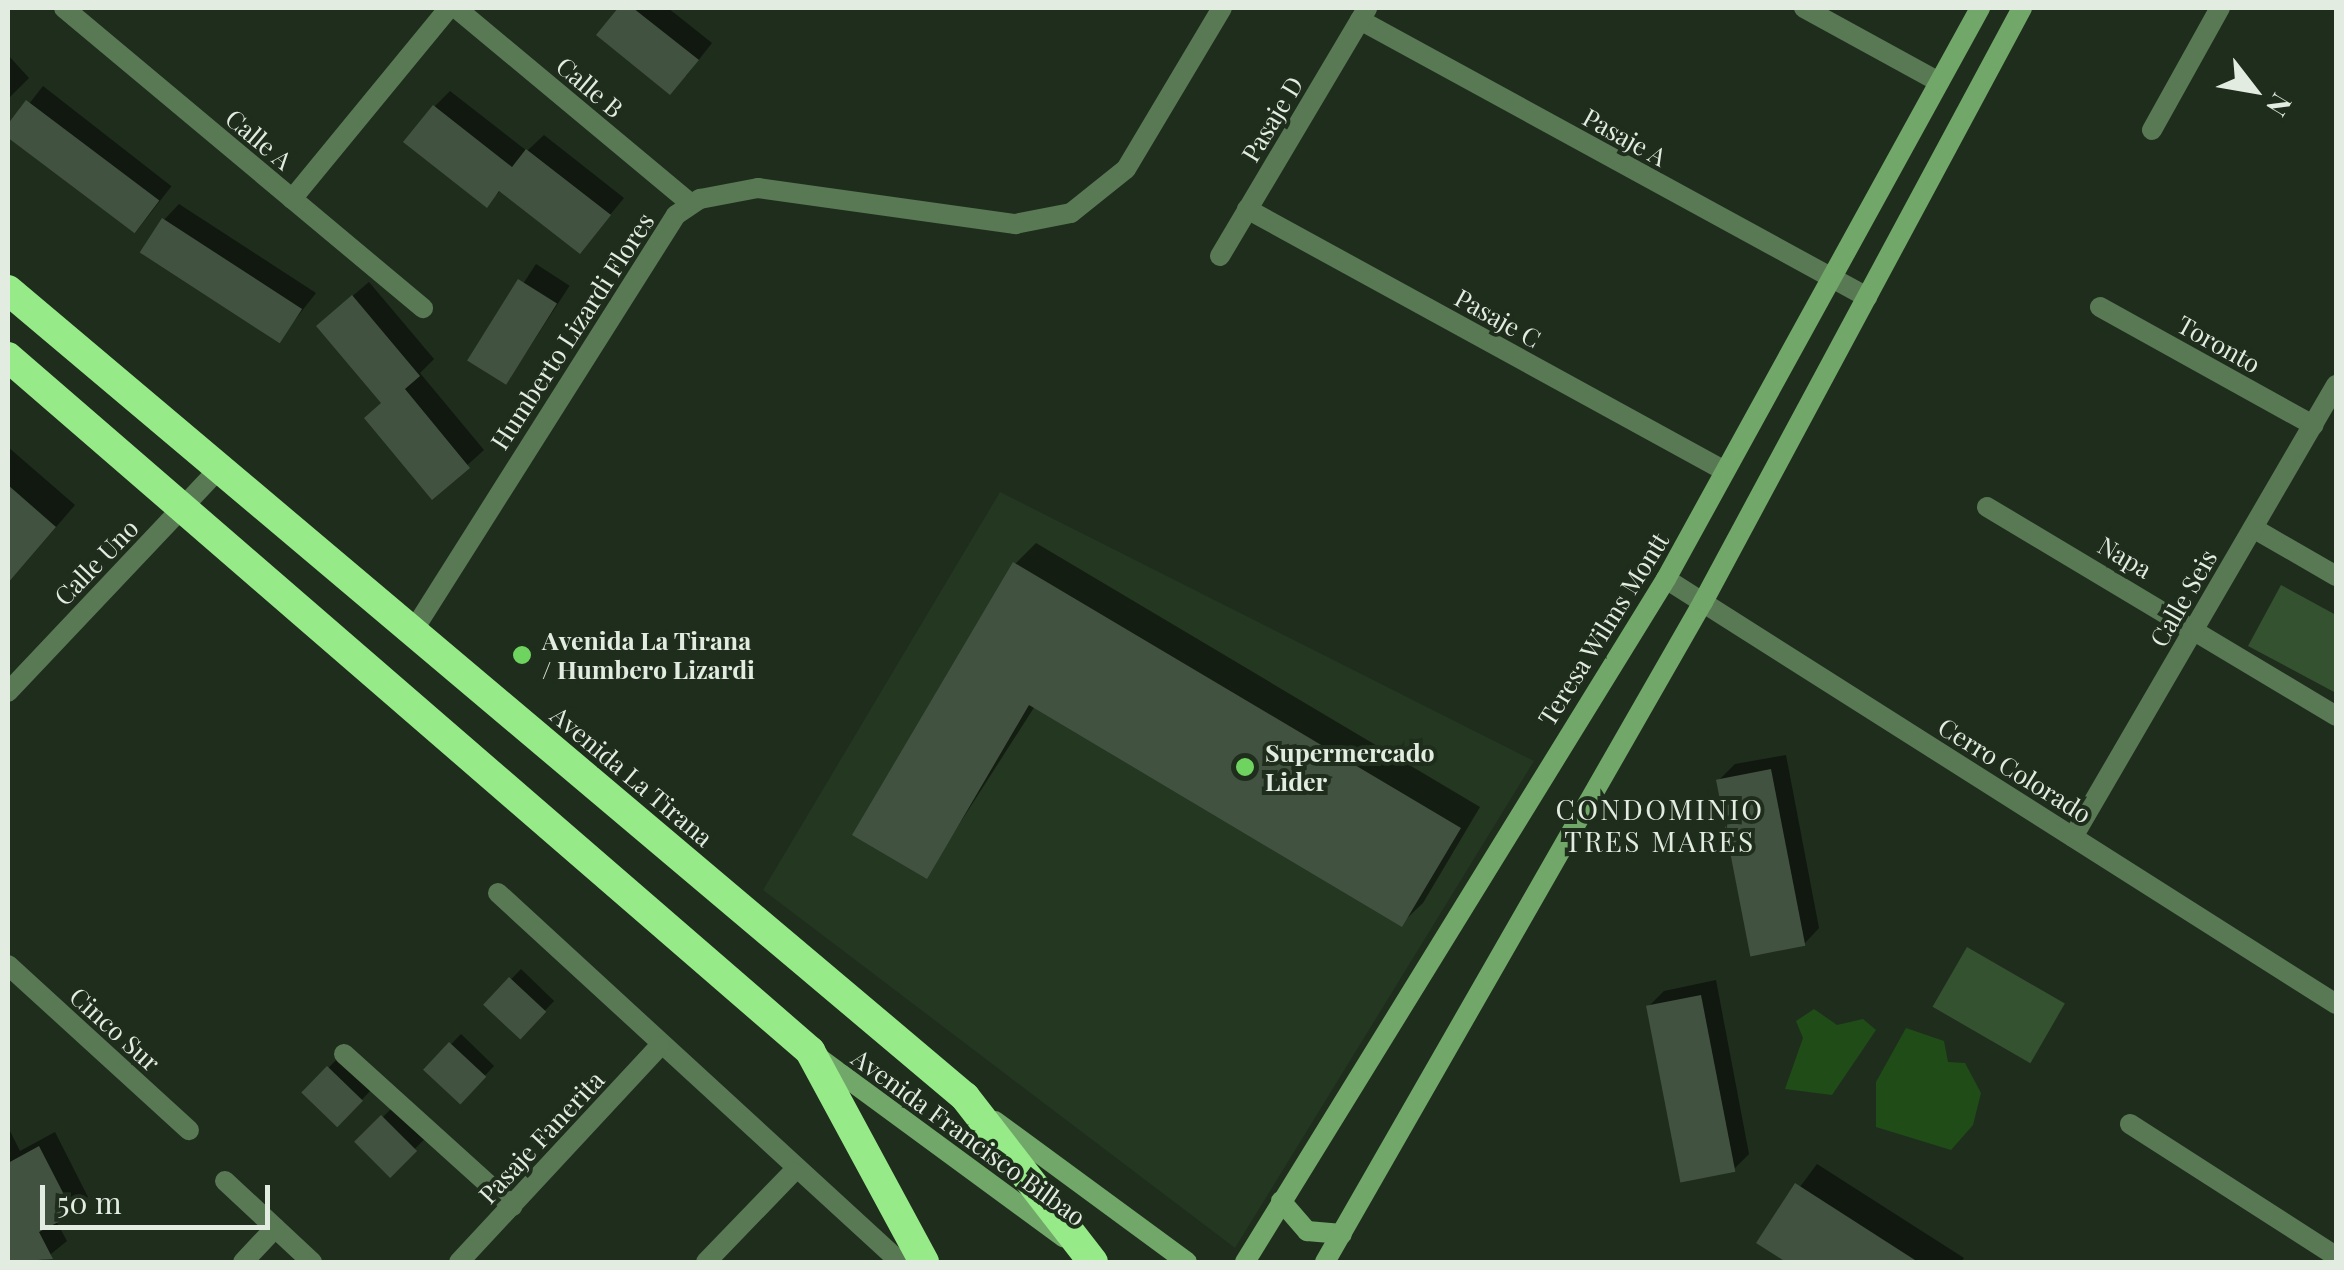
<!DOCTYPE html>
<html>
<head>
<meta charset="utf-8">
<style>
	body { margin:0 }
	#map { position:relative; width:2344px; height:1270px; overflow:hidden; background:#1f2d1d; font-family:"Playfair Display",serif }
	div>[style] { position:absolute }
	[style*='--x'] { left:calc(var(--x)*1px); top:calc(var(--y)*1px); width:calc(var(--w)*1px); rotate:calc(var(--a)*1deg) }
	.built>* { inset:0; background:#243721 }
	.green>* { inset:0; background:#34522f; transform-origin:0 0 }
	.water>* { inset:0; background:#204c18 }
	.shadow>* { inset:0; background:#0007; transform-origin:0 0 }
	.building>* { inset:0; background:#425240; transform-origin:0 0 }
	.street>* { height:20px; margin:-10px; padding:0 10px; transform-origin:10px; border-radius:10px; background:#587953 }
	.secondary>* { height:20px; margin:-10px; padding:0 10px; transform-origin:10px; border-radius:10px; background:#71a769 }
	.highway>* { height:30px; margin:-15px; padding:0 15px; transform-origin:15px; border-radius:15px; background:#96ea88 }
	.dots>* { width:28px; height:28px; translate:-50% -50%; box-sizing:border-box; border:5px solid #1f2d1d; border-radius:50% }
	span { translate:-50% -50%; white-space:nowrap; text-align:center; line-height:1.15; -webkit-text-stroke:8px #1f2d1d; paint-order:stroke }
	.street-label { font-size:25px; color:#e3ece1 }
	.poi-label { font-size:25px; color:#e3ece1; font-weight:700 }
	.left { translate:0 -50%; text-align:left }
	.neighbourhood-label { font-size:28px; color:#e3ece1; letter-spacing:2.5px }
	.frame { position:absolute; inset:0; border:10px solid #e3ece1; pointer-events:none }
	.north { position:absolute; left:2204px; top:40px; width:100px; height:100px; -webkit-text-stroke:8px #1f2d1d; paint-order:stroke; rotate:121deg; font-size:28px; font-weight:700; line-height:40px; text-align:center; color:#e3ece1 }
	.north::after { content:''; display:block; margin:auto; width:35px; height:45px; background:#e3ece1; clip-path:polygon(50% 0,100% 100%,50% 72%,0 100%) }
	.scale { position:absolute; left:40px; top:1185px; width:230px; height:45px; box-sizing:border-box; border:5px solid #e3ece1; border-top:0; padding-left:12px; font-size:30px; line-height:35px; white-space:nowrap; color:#e3ece1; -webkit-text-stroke:8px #1f2d1d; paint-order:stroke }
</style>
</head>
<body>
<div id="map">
	<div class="built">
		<i style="clip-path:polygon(1000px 492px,1534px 761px,1235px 1248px,763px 890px)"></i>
	</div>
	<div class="green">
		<i style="clip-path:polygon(2281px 585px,2336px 615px,2336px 693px,2248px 646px)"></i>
		<i style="left:1967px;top:947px;width:113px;height:69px;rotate:30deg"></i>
	</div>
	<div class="water">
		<i style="clip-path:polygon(1814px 1009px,1837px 1025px,1863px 1019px,1876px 1030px,1832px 1095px,1785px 1089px,1803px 1038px,1796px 1021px)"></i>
		<i style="clip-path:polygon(1906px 1028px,1944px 1041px,1948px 1062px,1965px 1063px,1981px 1093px,1973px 1125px,1951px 1150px,1876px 1127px,1876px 1082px)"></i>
	</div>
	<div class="shadow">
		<i style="clip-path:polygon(621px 8px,668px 8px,712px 43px,686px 76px,599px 35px)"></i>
		<i style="clip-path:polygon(8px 55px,29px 78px,8px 99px)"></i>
		<i style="left:43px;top:86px;width:163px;height:59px;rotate:38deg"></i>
		<i style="clip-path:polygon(450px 91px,527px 151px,544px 135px,624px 198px,580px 251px,501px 190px,487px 204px,435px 106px)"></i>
		<i style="clip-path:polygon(179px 204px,316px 293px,279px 340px,164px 220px)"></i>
		<i style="left:536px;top:264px;width:40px;height:116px;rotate:33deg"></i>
		<i style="clip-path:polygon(369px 282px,434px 359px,420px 373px,484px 450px,433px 496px,335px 311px)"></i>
		<i style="clip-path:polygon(8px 447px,75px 505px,8px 583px)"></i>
		<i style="clip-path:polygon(1036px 543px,1480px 807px,1423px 903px,1402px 923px,1035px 706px,926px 876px,1015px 564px)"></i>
		<i style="clip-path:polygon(1786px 755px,1819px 928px,1804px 944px,1719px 780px,1735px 764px)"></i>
		<i style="left:521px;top:969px;width:46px;height:50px;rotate:44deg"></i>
		<i style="clip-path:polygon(1716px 980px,1749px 1154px,1733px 1170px,1649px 1006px,1664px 991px)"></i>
		<i style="left:461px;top:1034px;width:46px;height:50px;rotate:44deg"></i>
		<i style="left:338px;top:1058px;width:46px;height:49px;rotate:44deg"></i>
		<i style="left:393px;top:1107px;width:45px;height:50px;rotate:45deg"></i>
		<i style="clip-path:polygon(10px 1131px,20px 1151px,55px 1132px,88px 1197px,56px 1221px,67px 1241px,41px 1262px,8px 1262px)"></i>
		<i style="clip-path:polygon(1817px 1164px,1964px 1258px,1961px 1262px,1791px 1262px,1759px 1242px)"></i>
	</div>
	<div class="building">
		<i style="clip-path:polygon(618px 8px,633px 8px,699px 60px,670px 95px,596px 35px)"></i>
		<i style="left:26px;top:100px;width:167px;height:41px;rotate:37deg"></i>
		<i style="clip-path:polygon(433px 105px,512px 167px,526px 149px,611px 215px,580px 254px,499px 191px,487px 208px,403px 142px)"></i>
		<i style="left:162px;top:218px;width:167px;height:41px;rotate:33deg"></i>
		<i style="left:518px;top:279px;width:46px;height:96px;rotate:32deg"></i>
		<i style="clip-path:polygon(352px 295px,420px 376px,405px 389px,470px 468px,432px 500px,364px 418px,381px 403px,316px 326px)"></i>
		<i style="clip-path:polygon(8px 485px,56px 527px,8px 583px)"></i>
		<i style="clip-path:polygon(1013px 562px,1461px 828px,1402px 927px,1029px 705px,927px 879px,852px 835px)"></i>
		<i style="left:1771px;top:769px;width:180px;height:56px;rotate:79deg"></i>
		<i style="left:509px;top:977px;width:51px;height:38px;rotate:43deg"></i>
		<i style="left:1701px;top:995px;width:180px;height:56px;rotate:79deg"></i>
		<i style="left:449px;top:1042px;width:51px;height:38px;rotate:43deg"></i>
		<i style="left:327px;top:1066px;width:50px;height:37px;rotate:44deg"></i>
		<i style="left:381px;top:1115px;width:51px;height:38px;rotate:45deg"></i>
		<i style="clip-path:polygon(39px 1146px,74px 1214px,39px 1232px,53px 1259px,8px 1262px,8px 1163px)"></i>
		<i style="clip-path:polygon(1795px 1183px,1918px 1262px,1786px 1262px,1756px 1243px)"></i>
	</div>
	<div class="street">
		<i style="--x:64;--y:8;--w:468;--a:39.9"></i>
		<i style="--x:456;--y:8;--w:306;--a:39.8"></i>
		<i style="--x:1804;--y:8;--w:154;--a:28.7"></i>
		<i style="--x:1360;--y:20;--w:578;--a:28.65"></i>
		<i style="--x:2152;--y:130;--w:140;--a:-60.9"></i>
		<i style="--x:292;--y:199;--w:247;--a:-50.6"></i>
		<i style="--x:1247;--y:209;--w:545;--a:28.73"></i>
		<i style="--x:1220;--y:256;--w:288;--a:-59.3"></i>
		<i style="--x:2100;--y:307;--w:244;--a:29"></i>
		<i style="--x:1987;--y:507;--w:407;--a:30.9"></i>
		<i style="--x:2253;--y:528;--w:96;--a:30"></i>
		<i style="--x:1666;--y:579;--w:793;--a:32.39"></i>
		<i style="--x:413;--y:631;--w:492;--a:-57.7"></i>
		<i style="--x:676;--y:215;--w:29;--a:-34"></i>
		<i style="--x:700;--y:199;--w:59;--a:-10.7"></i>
		<i style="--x:758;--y:188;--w:260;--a:8"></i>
		<i style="--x:1015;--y:224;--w:57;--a:-11.1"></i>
		<i style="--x:1071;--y:213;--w:70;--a:-38.7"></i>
		<i style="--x:1126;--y:169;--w:187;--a:-59.2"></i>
		<i style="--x:8;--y:692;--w:308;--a:-46.6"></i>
		<i style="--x:2073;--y:837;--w:523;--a:-59.81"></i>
		<i style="--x:498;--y:893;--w:546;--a:42.55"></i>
		<i style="--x:8;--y:965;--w:245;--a:42.4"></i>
		<i style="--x:344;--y:1054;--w:227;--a:42.1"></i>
		<i style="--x:2130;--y:1124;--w:245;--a:32.7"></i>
		<i style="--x:225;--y:1181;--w:119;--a:43"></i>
		<i style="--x:243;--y:1262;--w:47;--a:-46.7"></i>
		<i style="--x:459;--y:1262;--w:295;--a:-47.1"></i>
		<i style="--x:706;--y:1262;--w:125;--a:-46"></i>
	</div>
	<div class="secondary">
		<i style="--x:818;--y:1057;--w:305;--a:36.3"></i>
		<i style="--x:995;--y:1121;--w:238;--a:36.3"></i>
		<i style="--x:1281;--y:1201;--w:40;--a:49"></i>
		<i style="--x:1307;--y:1231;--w:35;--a:5"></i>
		<i style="--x:1245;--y:1262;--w:802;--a:-58.35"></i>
		<i style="--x:1666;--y:579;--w:652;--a:-61.19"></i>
		<i style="--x:1325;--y:1262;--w:761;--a:-60.2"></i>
		<i style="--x:1703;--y:602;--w:674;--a:-61.76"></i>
	</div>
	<div class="highway">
		<i style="--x:8;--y:290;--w:1252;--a:40.14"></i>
		<i style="--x:965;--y:1097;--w:209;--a:52.2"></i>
		<i style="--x:8;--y:357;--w:1061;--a:40.87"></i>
		<i style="--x:810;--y:1051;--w:240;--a:61.6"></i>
	</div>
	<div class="dots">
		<i style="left:522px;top:655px;background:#6fd35f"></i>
		<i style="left:1245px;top:767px;background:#6fd35f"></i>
	</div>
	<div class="street-label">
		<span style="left:590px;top:87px;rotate:40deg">Calle B</span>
		<span style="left:1272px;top:119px;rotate:-59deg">Pasaje D</span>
		<span style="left:1625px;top:137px;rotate:29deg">Pasaje A</span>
		<span style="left:259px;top:139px;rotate:40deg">Calle A</span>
		<span style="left:1498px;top:318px;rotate:29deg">Pasaje C</span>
		<span style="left:572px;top:331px;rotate:-57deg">Humberto Lizardi Flores</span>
		<span style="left:2219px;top:344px;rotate:29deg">Toronto</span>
		<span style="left:2125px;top:557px;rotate:30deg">Napa</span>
		<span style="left:96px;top:562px;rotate:-46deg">Calle Uno</span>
		<span style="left:2183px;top:598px;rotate:-60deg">Calle Seis</span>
		<span style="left:1603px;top:629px;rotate:-58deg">Teresa Wilms Montt</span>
		<span style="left:2015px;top:770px;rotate:32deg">Cerro Colorado</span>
		<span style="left:632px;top:776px;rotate:40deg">Avenida La Tirana</span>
		<span style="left:115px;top:1029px;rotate:42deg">Cinco Sur</span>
		<span style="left:541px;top:1137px;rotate:-47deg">Pasaje Fanerita</span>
		<span style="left:969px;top:1137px;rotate:36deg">Avenida Francisco Bilbao</span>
	</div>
	<div class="poi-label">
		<span class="left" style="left:542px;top:655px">Avenida La Tirana<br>/ Humbero Lizardi</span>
		<span class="left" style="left:1265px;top:767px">Supermercado<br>Lider</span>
	</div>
	<div class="neighbourhood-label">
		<span style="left:1660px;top:825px">CONDOMINIO<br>TRES MARES</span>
	</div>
	<div class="frame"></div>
	<div class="north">N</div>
	<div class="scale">50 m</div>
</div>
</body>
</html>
